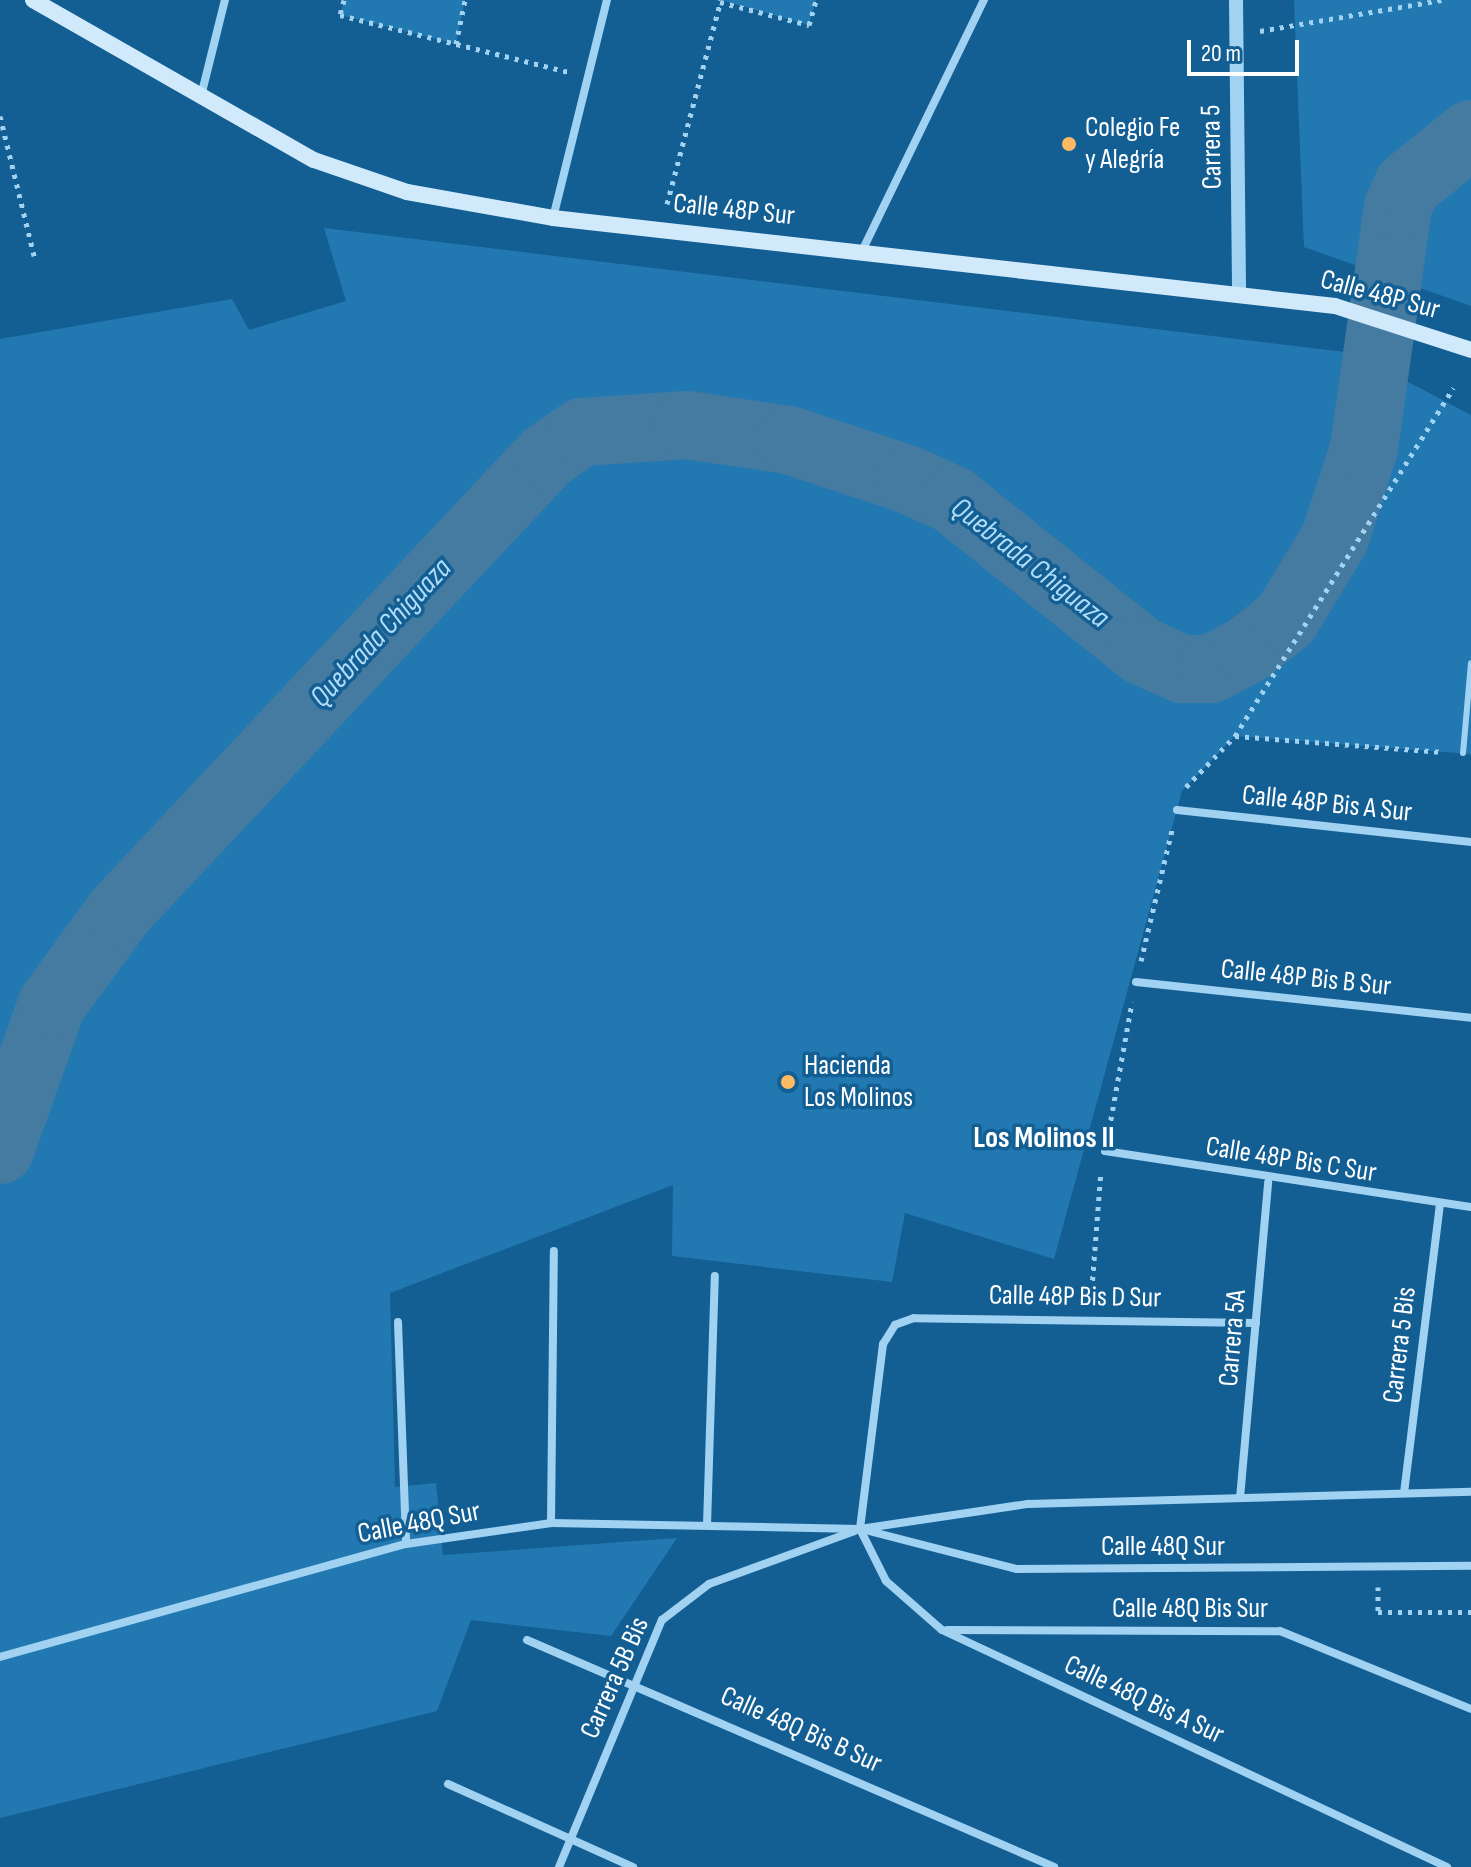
<!DOCTYPE html>
<html>
<head>
<meta charset="utf-8">
<style>
	body { margin:0 }
	#map { position:relative; width:1471px; height:1867px; overflow:hidden; background:#135f94; font-family:"Sofia Sans Condensed",sans-serif }
	div>[style] { position:absolute }
	[style*='--x'] { left:calc(var(--x)*1px); top:calc(var(--y)*1px); width:calc(var(--w)*1px); rotate:calc(var(--a)*1deg) }
	.green>* { inset:0; background:#2279b1 }
	.river>* { height:68px; margin:-34px; padding:0 34px; transform-origin:34px; border-radius:34px; background:#457ba1 }
	.path>* { height:5px; margin-top:-2.5px; transform-origin:0; background:repeating-linear-gradient(90deg,#a1d2f2 0 4px,transparent 0 10px) }
	.service>* { height:6px; margin:-3px; padding:0 3px; transform-origin:3px; border-radius:3px; background:#a1d2f2 }
	.minor>* { height:8px; margin:-4px; padding:0 4px; transform-origin:4px; border-radius:4px; background:#a1d2f2 }
	.tertiary>* { height:14px; margin:-7px; padding:0 7px; transform-origin:7px; border-radius:7px; background:#a1d2f2 }
	.secondary>* { height:16px; margin:-8px; padding:0 8px; transform-origin:8px; border-radius:8px; background:#d0eafc }
	.dots>* { width:22px; height:22px; translate:-50% -50%; box-sizing:border-box; border:4px solid #135f94; border-radius:50% }
	span { translate:-50% -50%; white-space:nowrap; text-align:center; line-height:1.15; -webkit-text-stroke:7px #135f94; paint-order:stroke }
	.poi-label { font-size:28px; color:#fff }
	.left { translate:0 -50%; text-align:left }
	.street-label { font-size:28px; color:#fff }
	.water-label { font-size:30px; color:#aedcf9; font-style:italic }
	.neighbourhood-label { font-size:30px; color:#fff; font-weight:700 }
	.scale { position:absolute; left:1187px; top:40px; width:112px; height:36px; box-sizing:border-box; border:4px solid #fff; border-top:0; padding-left:10px; font-size:24px; line-height:28px; white-space:nowrap; color:#fff; -webkit-text-stroke:6px #135f94; paint-order:stroke }
</style>
</head>
<body>
<div id="map">
	<div class="green">
		<i style="clip-path:polygon(344px 0,465px 0,456px 44px,340px 15px)"></i>
		<i style="clip-path:polygon(721px 0,816px 0,809px 25px)"></i>
		<i style="clip-path:polygon(1294px 0,1471px 0,1471px 306px,1304px 247px)"></i>
		<i style="clip-path:polygon(324px 228px,1353px 353px,1471px 415px,1471px 754px,1235px 736px,1182px 791px,1054px 1259px,905px 1213px,892px 1282px,672px 1256px,673px 1185px,390px 1293px,395px 1487px,436px 1483px,443px 1555px,677px 1538px,611px 1636px,471px 1620px,437px 1711px,0 1818px,0 339px,232px 299px,249px 330px,346px 301px)"></i>
	</div>
	<div class="river">
		<i style="--x:0;--y:1150;--w:155;--a:-70.4"></i>
		<i style="--x:52;--y:1004;--w:115;--a:-53.8"></i>
		<i style="--x:120;--y:911;--w:624;--a:-46.82"></i>
		<i style="--x:547;--y:456;--w:42;--a:-34.4"></i>
		<i style="--x:582;--y:432;--w:105;--a:-3.8"></i>
		<i style="--x:687;--y:425;--w:103;--a:8.4"></i>
		<i style="--x:789;--y:440;--w:124;--a:18.3"></i>
		<i style="--x:907;--y:479;--w:51;--a:24.5"></i>
		<i style="--x:953;--y:500;--w:242;--a:38.6"></i>
		<i style="--x:1142;--y:651;--w:44;--a:24.2"></i>
		<i style="--x:1182;--y:669;--w:29;--a:0"></i>
		<i style="--x:1211;--y:669;--w:41;--a:-27.8"></i>
		<i style="--x:1247;--y:650;--w:50;--a:-38.5"></i>
		<i style="--x:1286;--y:619;--w:95;--a:-58.8"></i>
		<i style="--x:1335;--y:538;--w:95;--a:-72.1"></i>
		<i style="--x:1364;--y:448;--w:243;--a:-82"></i>
		<i style="--x:1398;--y:207;--w:24;--a:-66"></i>
		<i style="--x:1408;--y:185;--w:81;--a:-39"></i>
	</div>
	<div class="path">
		<i style="--x:344;--y:0;--w:16;--a:105"></i>
		<i style="--x:340;--y:15;--w:235;--a:14"></i>
		<i style="--x:720;--y:2;--w:92;--a:14.5"></i>
		<i style="--x:809;--y:25;--w:26;--a:-74"></i>
		<i style="--x:1260;--y:31;--w:184;--a:-9.7"></i>
		<i style="--x:456;--y:44;--w:45;--a:-78.4"></i>
		<i style="--x:0;--y:116;--w:144;--a:76.3"></i>
		<i style="--x:667;--y:204;--w:211;--a:-75.2"></i>
		<i style="--x:1235;--y:736;--w:208;--a:4.4"></i>
		<i style="--x:1186;--y:787;--w:71;--a:-46.1"></i>
		<i style="--x:1235;--y:736;--w:411;--a:-57.9"></i>
		<i style="--x:1141;--y:961;--w:135;--a:-76.7"></i>
		<i style="--x:1109;--y:1130;--w:130;--a:-79.8"></i>
		<i style="--x:1091;--y:1300;--w:129;--a:-85.6"></i>
		<i style="--x:1378;--y:1587;--w:25;--a:90"></i>
		<i style="--x:1378;--y:1612;--w:93;--a:0"></i>
	</div>
	<div class="service">
		<i style="--x:1463;--y:753;--w:90;--a:-84.9"></i>
	</div>
	<div class="minor">
		<i style="--x:201;--y:96;--w:99;--a:-76"></i>
		<i style="--x:553;--y:218;--w:225;--a:-76.1"></i>
		<i style="--x:863;--y:249;--w:277;--a:-64.1"></i>
		<i style="--x:1177;--y:810;--w:296;--a:6.2"></i>
		<i style="--x:1136;--y:982;--w:337;--a:6.1"></i>
		<i style="--x:1105;--y:1151;--w:370;--a:8.7"></i>
		<i style="--x:398;--y:1322;--w:222;--a:87.9"></i>
		<i style="--x:1256;--y:1323;--w:342;--a:-179.2"></i>
		<i style="--x:914;--y:1318;--w:20;--a:160"></i>
		<i style="--x:895;--y:1325;--w:22;--a:122"></i>
		<i style="--x:883;--y:1344;--w:186;--a:97.1"></i>
		<i style="--x:860;--y:1529;--w:58;--a:63.4"></i>
		<i style="--x:886;--y:1581;--w:74;--a:41.2"></i>
		<i style="--x:942;--y:1630;--w:558;--a:25.14"></i>
		<i style="--x:1404;--y:1493;--w:292;--a:-82.9"></i>
		<i style="--x:1240;--y:1498;--w:317;--a:-84.9"></i>
		<i style="--x:551;--y:1523;--w:272;--a:-89.4"></i>
		<i style="--x:707;--y:1525;--w:249;--a:-88.2"></i>
		<i style="--x:865;--y:1530;--w:157;--a:14.4"></i>
		<i style="--x:1017;--y:1569;--w:454;--a:-0.4"></i>
		<i style="--x:947;--y:1630;--w:333;--a:0.2"></i>
		<i style="--x:1280;--y:1631;--w:206;--a:22.2"></i>
		<i style="--x:527;--y:1640;--w:574;--a:23.3"></i>
		<i style="--x:0;--y:1657;--w:421;--a:-15.6"></i>
		<i style="--x:406;--y:1544;--w:147;--a:-8.2"></i>
		<i style="--x:551;--y:1523;--w:309;--a:1.1"></i>
		<i style="--x:860;--y:1529;--w:170;--a:-8.5"></i>
		<i style="--x:1028;--y:1504;--w:443;--a:-1.6"></i>
		<i style="--x:448;--y:1784;--w:203;--a:24.2"></i>
		<i style="--x:559;--y:1867;--w:268;--a:-67.4"></i>
		<i style="--x:662;--y:1620;--w:59;--a:-37.5"></i>
		<i style="--x:709;--y:1584;--w:155;--a:-20"></i>
	</div>
	<div class="tertiary">
		<i style="--x:1236;--y:0;--w:293;--a:89.4"></i>
	</div>
	<div class="secondary">
		<i style="--x:33;--y:0;--w:323;--a:29.7"></i>
		<i style="--x:314;--y:160;--w:98;--a:19"></i>
		<i style="--x:407;--y:192;--w:148;--a:10.1"></i>
		<i style="--x:553;--y:218;--w:787;--a:6.42"></i>
		<i style="--x:1335;--y:306;--w:143;--a:17.9"></i>
	</div>
	<div class="dots">
		<i style="left:1069px;top:144px;background:#ffba63"></i>
		<i style="left:788px;top:1082px;background:#ffba63"></i>
	</div>
	<div class="poi-label">
		<span class="left" style="left:1085px;top:144px">Colegio Fe<br>y Alegría</span>
		<span class="left" style="left:804px;top:1082px">Hacienda<br>Los Molinos</span>
	</div>
	<div class="street-label">
		<span style="left:1212px;top:147px;rotate:-91deg">Carrera 5</span>
		<span style="left:734px;top:210px;rotate:6deg">Calle 48P Sur</span>
		<span style="left:1380px;top:295px;rotate:15deg">Calle 48P Sur</span>
		<span style="left:1327px;top:804px;rotate:6deg">Calle 48P Bis A Sur</span>
		<span style="left:1306px;top:978px;rotate:6deg">Calle 48P Bis B Sur</span>
		<span style="left:1291px;top:1160px;rotate:9deg">Calle 48P Bis C Sur</span>
		<span style="left:1075px;top:1297px;rotate:1deg">Calle 48P Bis D Sur</span>
		<span style="left:1233px;top:1338px;rotate:-85deg">Carrera 5A</span>
		<span style="left:1400px;top:1345px;rotate:-83deg">Carrera 5 Bis</span>
		<span style="left:419px;top:1523px;rotate:-11deg">Calle 48Q Sur</span>
		<span style="left:1163px;top:1547px">Calle 48Q Sur</span>
		<span style="left:1190px;top:1609px">Calle 48Q Bis Sur</span>
		<span style="left:615px;top:1678px;rotate:-66deg">Carrera 5B Bis</span>
		<span style="left:1144px;top:1700px;rotate:25deg">Calle 48Q Bis A Sur</span>
		<span style="left:801px;top:1730px;rotate:24deg">Calle 48Q Bis B Sur</span>
	</div>
	<div class="water-label">
		<span style="left:1030px;top:563px;rotate:38deg">Quebrada Chiguaza</span>
		<span style="left:381px;top:633px;rotate:-47deg">Quebrada Chiguaza</span>
	</div>
	<div class="neighbourhood-label">
		<span style="left:1044px;top:1138px">Los Molinos II</span>
	</div>
	<div class="scale">20 m</div>
</div>
</body>
</html>
